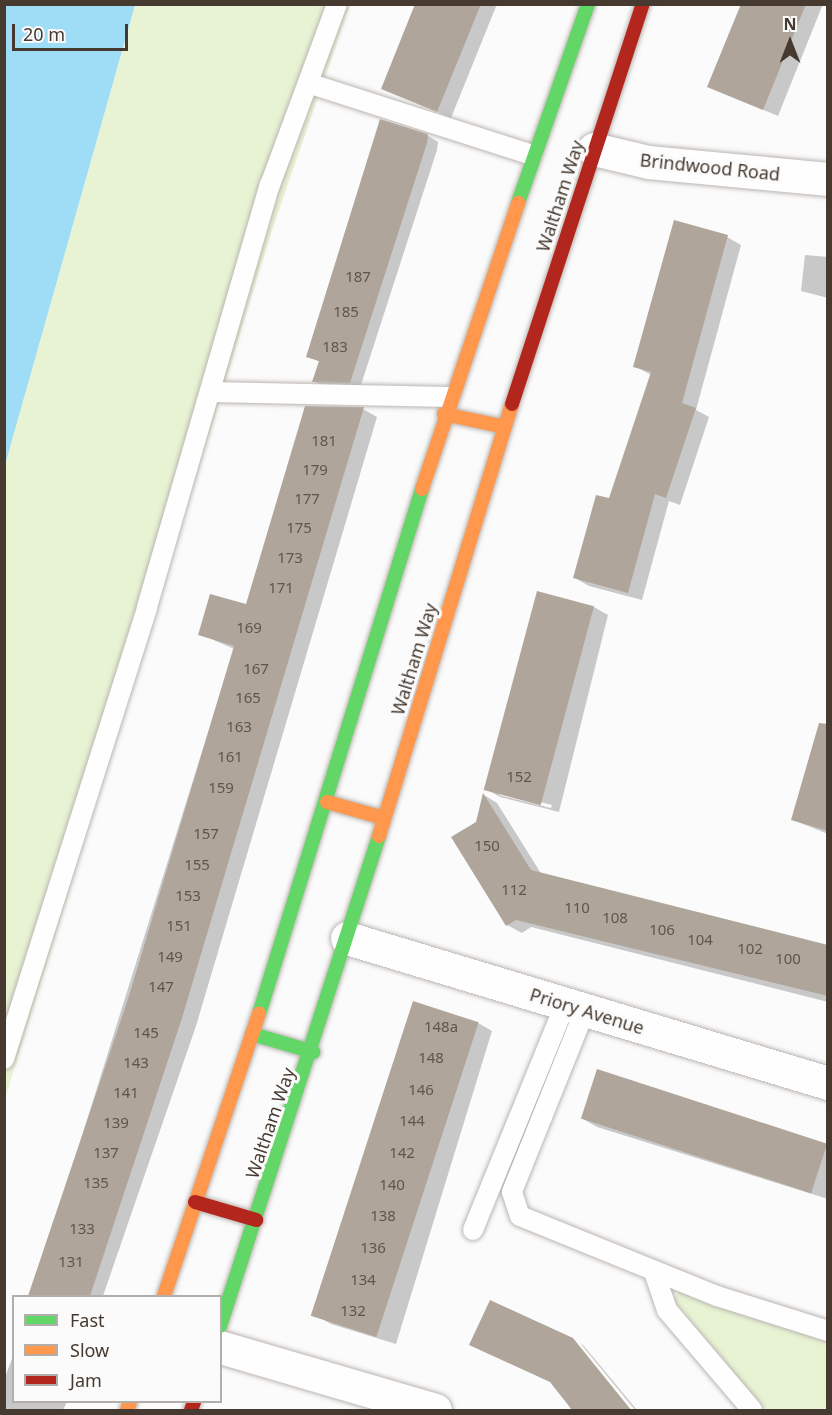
<!DOCTYPE html>
<html>
<head>
<meta charset="utf-8">
<style>
	body { margin:0 }
	#map { position:relative; width:832px; height:1415px; overflow:hidden; background:#fbfbfb; font-family:"Noto Sans",sans-serif }
	div>[style] { position:absolute }
	[style*='--x'] { left:calc(var(--x)*1px); top:calc(var(--y)*1px); width:calc(var(--w)*1px); rotate:calc(var(--a)*1deg) }
	.green>* { inset:0; background:#e7f3d3 }
	.water>* { inset:0; background:#9fdcf6 }
	.shadow>* { inset:0; background:#0003 }
	.building>* { inset:0; background:#b0a59b; transform-origin:0 0 }
	.roads { filter:drop-shadow(0 0 2px #bbb5b1) drop-shadow(0 0 2px #bbb5b1) }
	.lane>* { height:20px; margin:-10px; padding:0 10px; transform-origin:10px; border-radius:10px; background:#fefefe }
	.street>* { height:33px; margin:-16.5px; padding:0 16.5px; transform-origin:16.5px; border-radius:16.5px; background:#fefefe }
	.fast>* { height:14px; margin:-7px; padding:0 7px; transform-origin:7px; border-radius:7px; background:#63d668 }
	.slow>* { height:14px; margin:-7px; padding:0 7px; transform-origin:7px; border-radius:7px; background:#ff974d }
	.jam>* { height:14px; margin:-7px; padding:0 7px; transform-origin:7px; border-radius:7px; background:#b3261e }
	span { translate:-50% -50%; white-space:nowrap; text-align:center; line-height:1.15; -webkit-text-stroke:6px #fbfbfb; paint-order:stroke }
	.number-label { font-size:15px; color:#60554b }
	.number-label span { -webkit-text-stroke-width:0 }
	.street-label { font-size:18px; color:#463a30 }
	.frame { position:absolute; inset:0; border:6px solid #463a30; pointer-events:none }
	.legend { position:absolute; left:12px; top:1295px; width:210px; height:108px; box-sizing:border-box; background:#fbfbfb; border:2px solid #b3aeaa; margin:0; padding:8px 10px; list-style:none; font-size:18px; color:#463a30 }
	.legend li { display:flex; align-items:center; gap:12px; height:30px }
	.legend b { width:30px; border:2px solid #b3aeaa }
	.north { position:absolute; left:760px; top:12px; width:60px; height:60px; -webkit-text-stroke:4px #fbfbfb; paint-order:stroke; rotate:0deg; font-size:16px; font-weight:700; line-height:24px; text-align:center; color:#463a30 }
	.north::after { content:''; display:block; margin:auto; width:21px; height:27px; background:#463a30; clip-path:polygon(50% 0,100% 100%,50% 72%,0 100%) }
	.scale { position:absolute; left:12px; top:24px; width:116px; height:27px; box-sizing:border-box; border:3px solid #463a30; border-top:0; padding-left:8px; font-size:18px; line-height:21px; white-space:nowrap; color:#463a30; -webkit-text-stroke:4px #fbfbfb; paint-order:stroke }
</style>
</head>
<body>
<div id="map">
	<div class="green">
		<i style="clip-path:polygon(135px 5px,350px 5px,271px 233px,5px 1099px,5px 465px)"></i>
		<i style="clip-path:polygon(681px 1290px,827px 1342px,827px 1410px,765px 1410px,673px 1299px)"></i>
	</div>
	<div class="water">
		<i style="clip-path:polygon(5px 4px,135px 5px,5px 465px,4px 5px)"></i>
	</div>
	<div class="shadow">
		<i style="clip-path:polygon(417px 4px,497px 4px,451px 118px,383px 88px)"></i>
		<i style="clip-path:polygon(742px 4px,823px 4px,778px 116px,709px 87px)"></i>
		<i style="clip-path:polygon(427px 135px,438px 142px,437px 150px,360px 388px,324px 387px,314px 381px,320px 362px,308px 356px)"></i>
		<i style="clip-path:polygon(727px 237px,741px 245px,696px 410px,709px 417px,680px 505px,669px 501px,642px 600px,589px 586px,575px 578px,610px 500px,651px 375px,635px 366px)"></i>
		<i style="clip-path:polygon(805px 255px,828px 257px,828px 298px,801px 291px)"></i>
		<i style="clip-path:polygon(363px 409px,377px 417px,196px 1026px,103px 1296px,32px 1296px,234px 649px,200px 634px,247px 606px)"></i>
		<i style="clip-path:polygon(evenodd,594px 607px,608px 615px,559px 812px,500px 797px,486px 789px,594px 607px,499px 792px,552px 805px,551px 808px,499px 795px,499px 792px)"></i>
		<i style="clip-path:polygon(828px 731px,828px 834px,793px 820px)"></i>
		<i style="clip-path:polygon(484px 795px,497px 803px,542px 875px,828px 946px,828px 1002px,531px 927px,522px 933px,507px 925px,477px 823px)"></i>
		<i style="clip-path:polygon(478px 1023px,492px 1031px,396px 1344px,331px 1324px,317px 1316px)"></i>
		<i style="clip-path:polygon(583px 1119px,828px 1144px,828px 1199px,597px 1127px)"></i>
		<i style="clip-path:polygon(572px 1339px,631px 1410px,575px 1410px,553px 1383px,471px 1345px)"></i>
		<i style="clip-path:polygon(580px 1343px,584px 1346px,637px 1410px,635px 1410px)"></i>
		<i style="clip-path:polygon(14px 1353px,14px 1402px,67px 1402px,63px 1410px,4px 1410px,4px 1380px)"></i>
	</div>
	<div class="building">
		<i style="clip-path:polygon(415px 4px,481px 4px,437px 112px,381px 89px)"></i>
		<i style="clip-path:polygon(741px 4px,806px 4px,763px 110px,707px 87px)"></i>
		<i style="clip-path:polygon(380px 119px,428px 134px,427px 143px,350px 383px,312px 382px,319px 361px,306px 357px)"></i>
		<i style="clip-path:polygon(674px 220px,728px 235px,682px 403px,696px 408px,666px 498px,655px 494px,628px 593px,573px 578px,596px 495px,609px 498px,651px 372px,633px 367px)"></i>
		<i style="clip-path:polygon(305px 406px,364px 407px,182px 1018px,90px 1296px,28px 1296px,129px 996px,234px 646px,198px 635px,210px 594px,246px 604px)"></i>
		<i style="left:537px;top:591px;width:59px;height:206px;rotate:15deg"></i>
		<i style="clip-path:polygon(819px 723px,828px 724px,828px 831px,791px 820px)"></i>
		<i style="clip-path:polygon(483px 793px,531px 870px,828px 945px,828px 996px,516px 920px,506px 926px,451px 837px,476px 822px)"></i>
		<i style="left:413px;top:1001px;width:69px;height:331px;rotate:18deg"></i>
		<i style="left:597px;top:1069px;width:242px;height:52px;rotate:18deg"></i>
		<i style="clip-path:polygon(490px 1300px,573px 1338px,631px 1410px,572px 1410px,550px 1382px,469px 1345px)"></i>
	</div>
	<div class="roads">
		<div class="lane">
			<i style="--x:308;--y:83;--w:235;--a:17.8"></i>
			<i style="--x:210;--y:392;--w:240;--a:1.2"></i>
			<i style="--x:585;--y:1010;--w:196;--a:111.9"></i>
			<i style="--x:512;--y:1192;--w:25;--a:72"></i>
			<i style="--x:520;--y:1216;--w:213;--a:22.1"></i>
			<i style="--x:717;--y:1296;--w:116;--a:17.5"></i>
			<i style="--x:4;--y:1059;--w:474;--a:-72.4"></i>
			<i style="--x:147;--y:607;--w:440;--a:-73.8"></i>
			<i style="--x:270;--y:185;--w:193;--a:-69.7"></i>
			<i style="--x:473;--y:1230;--w:244;--a:-67.8"></i>
			<i style="--x:654;--y:1272;--w:40;--a:71.1"></i>
			<i style="--x:667;--y:1310;--w:131;--a:49.6"></i>
		</div>
		<div class="street">
			<i style="--x:594;--y:149;--w:56;--a:13.5"></i>
			<i style="--x:648;--y:162;--w:181;--a:5.4"></i>
			<i style="--x:347;--y:938;--w:502;--a:16.78"></i>
			<i style="--x:220;--y:1347;--w:224;--a:16.3"></i>
		</div>
		<div class="fast">
			<i style="--x:518;--y:203;--w:211;--a:-70.6"></i>
			<i style="--x:259;--y:1014;--w:550;--a:-72.75"></i>
			<i style="--x:252;--y:1034;--w:64;--a:16.4"></i>
			<i style="--x:220;--y:1326;--w:515;--a:-72.02"></i>
		</div>
		<div class="slow">
			<i style="--x:444;--y:414;--w:62;--a:12"></i>
			<i style="--x:422;--y:489;--w:302;--a:-71.4"></i>
			<i style="--x:327;--y:802;--w:59;--a:15.7"></i>
			<i style="--x:379;--y:836;--w:452;--a:-72.9"></i>
			<i style="--x:164;--y:1296;--w:298;--a:-71.4"></i>
			<i style="--x:127;--y:1410;--w:9;--a:-69"></i>
		</div>
		<div class="jam">
			<i style="--x:512;--y:404;--w:421;--a:-71.9"></i>
			<i style="--x:195;--y:1202;--w:64;--a:16.4"></i>
			<i style="--x:191;--y:1410;--w:9;--a:-69"></i>
		</div>
	</div>
	<div class="number-label">
		<span style="left:358px;top:277px">187</span>
		<span style="left:346px;top:312px">185</span>
		<span style="left:335px;top:347px">183</span>
		<span style="left:324px;top:441px">181</span>
		<span style="left:315px;top:470px">179</span>
		<span style="left:307px;top:499px">177</span>
		<span style="left:299px;top:528px">175</span>
		<span style="left:290px;top:558px">173</span>
		<span style="left:281px;top:588px">171</span>
		<span style="left:249px;top:628px">169</span>
		<span style="left:256px;top:669px">167</span>
		<span style="left:248px;top:698px">165</span>
		<span style="left:239px;top:727px">163</span>
		<span style="left:230px;top:757px">161</span>
		<span style="left:519px;top:777px">152</span>
		<span style="left:221px;top:788px">159</span>
		<span style="left:206px;top:834px">157</span>
		<span style="left:487px;top:846px">150</span>
		<span style="left:197px;top:865px">155</span>
		<span style="left:514px;top:890px">112</span>
		<span style="left:188px;top:896px">153</span>
		<span style="left:577px;top:908px">110</span>
		<span style="left:615px;top:918px">108</span>
		<span style="left:179px;top:926px">151</span>
		<span style="left:662px;top:930px">106</span>
		<span style="left:700px;top:940px">104</span>
		<span style="left:750px;top:949px">102</span>
		<span style="left:170px;top:957px">149</span>
		<span style="left:788px;top:959px">100</span>
		<span style="left:161px;top:987px">147</span>
		<span style="left:441px;top:1027px">148a</span>
		<span style="left:146px;top:1033px">145</span>
		<span style="left:431px;top:1058px">148</span>
		<span style="left:136px;top:1063px">143</span>
		<span style="left:421px;top:1090px">146</span>
		<span style="left:126px;top:1093px">141</span>
		<span style="left:412px;top:1121px">144</span>
		<span style="left:116px;top:1123px">139</span>
		<span style="left:106px;top:1153px">137</span>
		<span style="left:402px;top:1153px">142</span>
		<span style="left:96px;top:1183px">135</span>
		<span style="left:392px;top:1185px">140</span>
		<span style="left:383px;top:1216px">138</span>
		<span style="left:82px;top:1229px">133</span>
		<span style="left:373px;top:1248px">136</span>
		<span style="left:71px;top:1262px">131</span>
		<span style="left:363px;top:1280px">134</span>
		<span style="left:353px;top:1311px">132</span>
	</div>
	<div class="street-label">
		<span style="left:710px;top:167px;rotate:6deg">Brindwood Road</span>
		<span style="left:560px;top:196px;rotate:-72deg">Waltham Way</span>
		<span style="left:414px;top:659px;rotate:-73deg">Waltham Way</span>
		<span style="left:587px;top:1011px;rotate:17deg">Priory Avenue</span>
		<span style="left:270px;top:1123px;rotate:-71deg">Waltham Way</span>
	</div>
	<div class="frame"></div>
	<ul class="legend">
	<li><b style="height:8px;background:#63d668"></b>Fast</li>
	<li><b style="height:8px;background:#ff974d"></b>Slow</li>
	<li><b style="height:8px;background:#b3261e"></b>Jam</li>
	</ul>
	<div class="north">N</div>
	<div class="scale">20 m</div>
</div>
</body>
</html>
